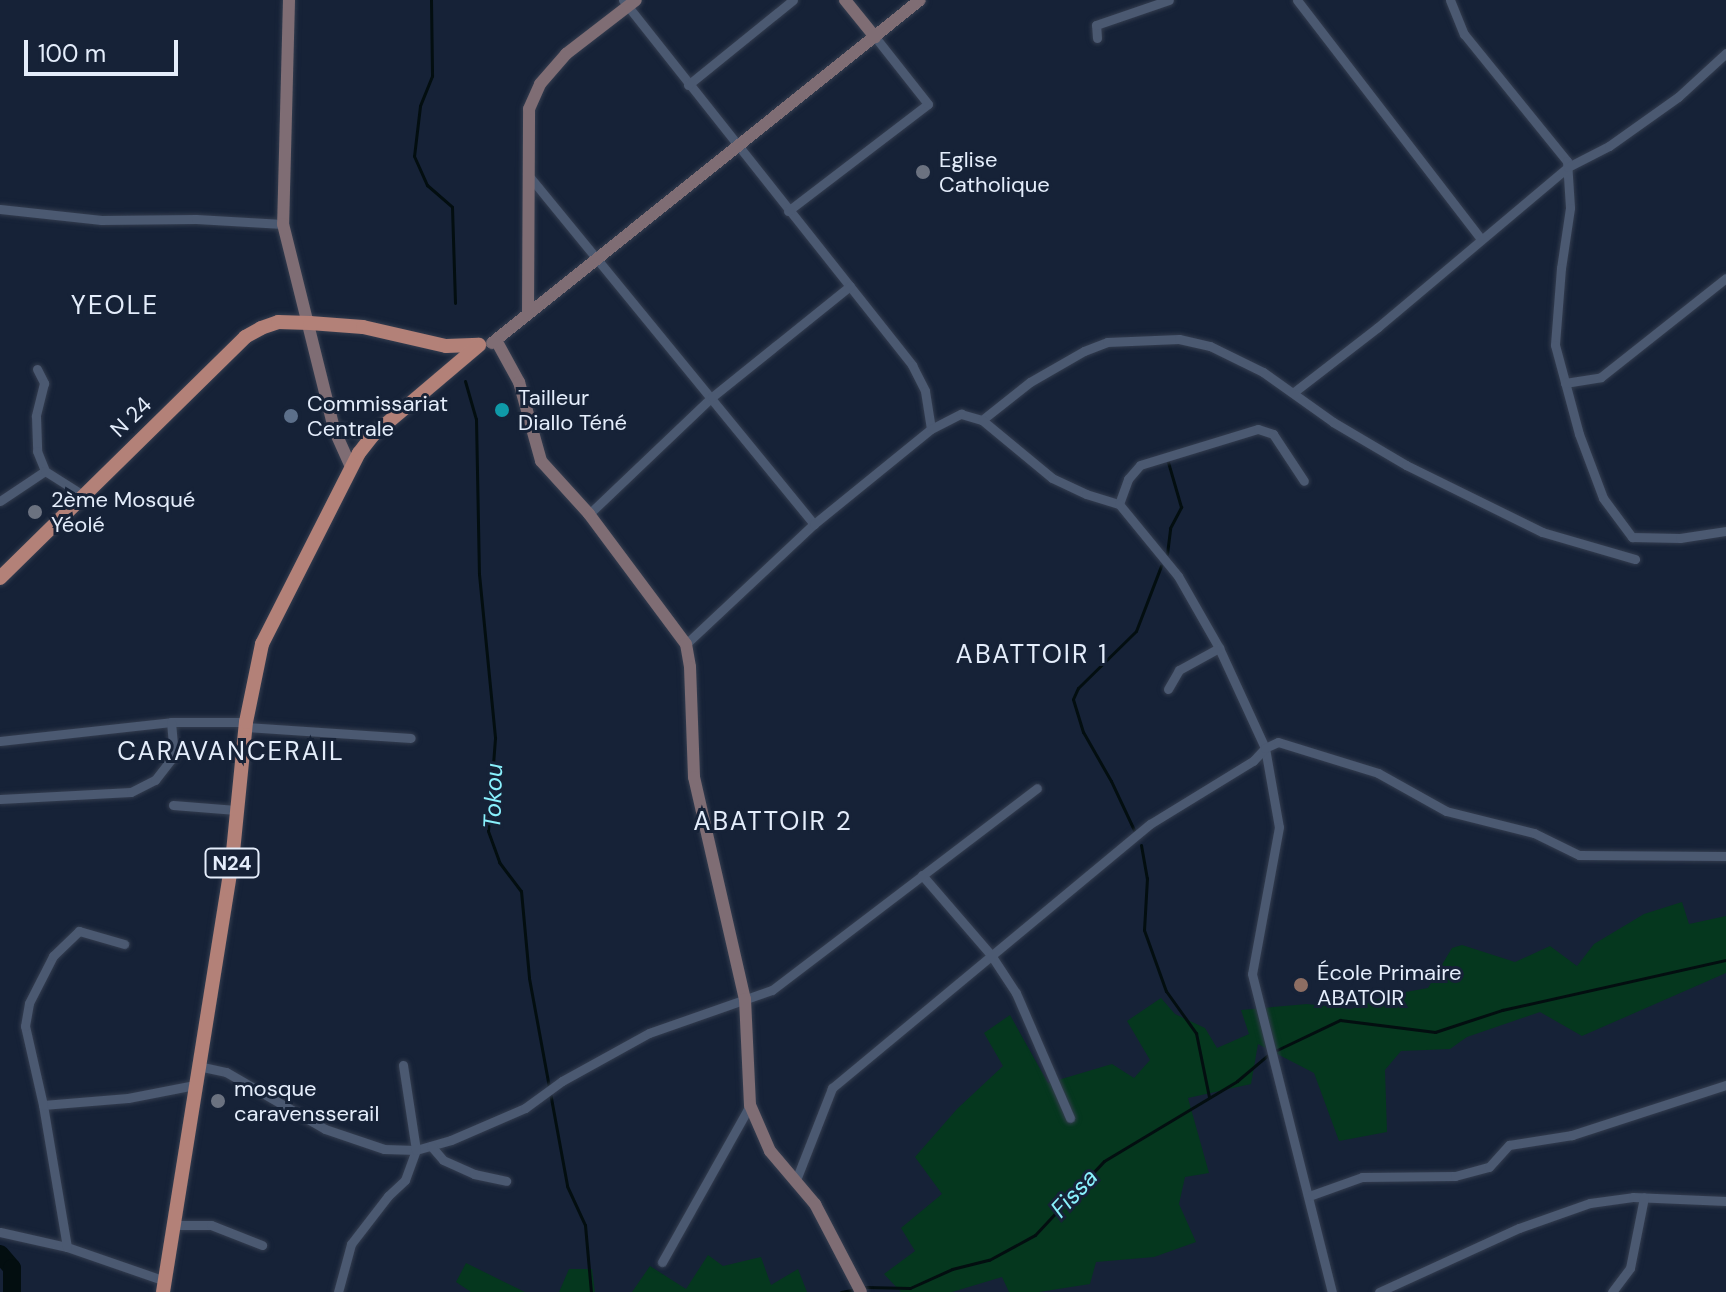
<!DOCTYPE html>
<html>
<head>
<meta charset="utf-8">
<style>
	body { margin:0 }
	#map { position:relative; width:1726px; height:1292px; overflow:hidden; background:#162237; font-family:"DM Sans",sans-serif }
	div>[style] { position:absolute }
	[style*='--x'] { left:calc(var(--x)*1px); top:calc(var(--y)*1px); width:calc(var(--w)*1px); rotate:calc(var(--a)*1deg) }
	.green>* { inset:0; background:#05371e }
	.stream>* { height:3px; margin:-1.5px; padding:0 1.5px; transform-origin:1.5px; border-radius:1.5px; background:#030e10 }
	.river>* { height:18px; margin:-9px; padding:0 9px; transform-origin:9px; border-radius:9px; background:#030e10 }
	.roads { filter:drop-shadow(0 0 2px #343d4f) drop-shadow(0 0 2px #343d4f) }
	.street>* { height:9px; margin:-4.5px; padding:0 4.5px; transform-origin:4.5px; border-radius:4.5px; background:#4b5971 }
	.secondary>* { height:12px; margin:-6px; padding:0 6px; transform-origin:6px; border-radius:6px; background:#7f6d74 }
	.primary>* { height:14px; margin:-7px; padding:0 7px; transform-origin:7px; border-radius:7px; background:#b38178 }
	.dots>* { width:22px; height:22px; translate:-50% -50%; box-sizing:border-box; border:4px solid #162237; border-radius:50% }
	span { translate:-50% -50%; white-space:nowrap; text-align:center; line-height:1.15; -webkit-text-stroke:6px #162237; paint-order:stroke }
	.shield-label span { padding:2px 6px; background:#162237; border:2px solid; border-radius:6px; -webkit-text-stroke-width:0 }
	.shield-label { font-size:20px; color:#e4edfb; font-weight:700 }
	.poi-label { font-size:22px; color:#e4edfb }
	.left { translate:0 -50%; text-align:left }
	.street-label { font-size:22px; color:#e4edfb }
	.water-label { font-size:24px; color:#89f1fd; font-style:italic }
	.quarter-label { font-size:26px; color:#e4edfb; letter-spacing:2px }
	.scale { position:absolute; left:24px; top:40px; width:154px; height:36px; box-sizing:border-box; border:4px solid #e4edfb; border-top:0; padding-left:10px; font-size:24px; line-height:28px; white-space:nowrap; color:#e4edfb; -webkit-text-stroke:6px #162237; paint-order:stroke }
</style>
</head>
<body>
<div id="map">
	<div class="green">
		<i style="clip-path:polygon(1682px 902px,1689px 924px,1726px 916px,1726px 973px,1582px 1036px,1540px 1012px,1467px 1037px,1450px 1049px,1401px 1051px,1385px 1070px,1387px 1132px,1339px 1141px,1314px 1073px,1258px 1044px,1251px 1084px,1188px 1098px,1209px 1173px,1185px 1177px,1179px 1204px,1196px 1242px,1154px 1257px,1096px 1262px,1090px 1284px,1039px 1292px,1009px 1292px,1002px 1277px,952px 1292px,901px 1292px,884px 1274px,915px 1251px,901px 1228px,942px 1194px,915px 1157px,957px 1109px,1003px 1066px,984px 1033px,1010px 1015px,1048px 1083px,1112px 1064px,1134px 1078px,1150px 1060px,1127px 1021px,1161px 998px,1175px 1014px,1205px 1028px,1217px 1048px,1249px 1034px,1241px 1010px,1307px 1004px,1351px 1009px,1389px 995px,1428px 988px,1452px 948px,1462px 945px,1515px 962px,1550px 946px,1577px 966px,1594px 944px,1644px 914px)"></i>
		<i style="clip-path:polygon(708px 1255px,723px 1266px,761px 1257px,771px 1285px,798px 1269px,807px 1292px,632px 1292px,650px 1266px,686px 1289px)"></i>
		<i style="clip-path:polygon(466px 1263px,525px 1292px,471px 1292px,456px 1282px)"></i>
		<i style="clip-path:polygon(569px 1269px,592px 1269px,595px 1292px,559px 1292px)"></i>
	</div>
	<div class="stream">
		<i style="--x:431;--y:0;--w:76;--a:89.2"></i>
		<i style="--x:432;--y:76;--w:32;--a:112"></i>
		<i style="--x:420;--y:106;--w:50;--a:96.8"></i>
		<i style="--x:414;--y:156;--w:32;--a:66"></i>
		<i style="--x:427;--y:185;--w:33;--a:41"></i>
		<i style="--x:452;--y:207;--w:96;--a:88.2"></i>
		<i style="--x:465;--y:381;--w:40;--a:74"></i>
		<i style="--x:476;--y:419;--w:155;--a:88.9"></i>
		<i style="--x:479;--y:574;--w:165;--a:84.4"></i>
		<i style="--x:495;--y:738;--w:93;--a:94.3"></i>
		<i style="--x:488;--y:831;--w:33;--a:70"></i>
		<i style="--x:499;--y:862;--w:36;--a:53"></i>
		<i style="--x:521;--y:891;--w:87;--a:84.7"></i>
		<i style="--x:529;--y:978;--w:211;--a:79.6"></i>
		<i style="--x:567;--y:1186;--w:43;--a:65.2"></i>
		<i style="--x:585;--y:1225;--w:67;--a:84.9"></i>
		<i style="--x:1167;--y:554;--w:26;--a:-83"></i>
		<i style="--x:1170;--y:528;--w:24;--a:-62"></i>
		<i style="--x:1181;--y:507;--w:47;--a:-106.1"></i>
		<i style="--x:1134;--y:830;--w:54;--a:-115.1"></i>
		<i style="--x:1111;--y:781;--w:56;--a:-119.7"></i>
		<i style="--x:1083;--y:732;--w:34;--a:-107"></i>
		<i style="--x:1073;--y:699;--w:12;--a:-66"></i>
		<i style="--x:1078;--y:688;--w:81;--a:-44.5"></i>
		<i style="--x:1136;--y:631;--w:70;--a:-69"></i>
		<i style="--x:1141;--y:845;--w:34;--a:80"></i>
		<i style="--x:1147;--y:878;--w:52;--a:93.3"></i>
		<i style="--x:1144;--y:930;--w:65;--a:70.2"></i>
		<i style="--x:1166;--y:991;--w:52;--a:54.5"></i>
		<i style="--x:1196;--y:1033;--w:65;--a:78.5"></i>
		<i style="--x:1277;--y:1050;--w:70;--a:-25.5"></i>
		<i style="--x:1340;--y:1020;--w:96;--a:7.2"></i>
		<i style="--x:1435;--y:1032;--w:71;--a:-18.2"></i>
		<i style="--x:1502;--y:1010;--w:230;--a:-12.6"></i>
		<i style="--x:865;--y:1287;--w:45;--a:1.3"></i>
		<i style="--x:910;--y:1288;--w:46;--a:-24.3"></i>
		<i style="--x:952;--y:1269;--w:38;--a:-14"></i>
		<i style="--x:989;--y:1260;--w:52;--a:-28.5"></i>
		<i style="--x:1035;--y:1235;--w:101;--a:-47"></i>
		<i style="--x:1104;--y:1161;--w:155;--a:-31"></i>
		<i style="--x:1237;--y:1081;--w:39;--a:-40"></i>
		<i style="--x:841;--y:1292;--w:11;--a:-10"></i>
	</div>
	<div class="river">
		<i style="--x:0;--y:1254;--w:18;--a:49"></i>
		<i style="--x:12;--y:1268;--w:24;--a:90"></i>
	</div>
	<div class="roads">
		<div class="street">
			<i style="--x:623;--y:0;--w:466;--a:51.6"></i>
			<i style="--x:912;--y:365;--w:29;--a:63"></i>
			<i style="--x:925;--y:391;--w:38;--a:81"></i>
			<i style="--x:1297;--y:0;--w:300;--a:52.4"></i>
			<i style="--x:1450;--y:0;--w:37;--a:68"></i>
			<i style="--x:1464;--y:34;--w:164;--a:51"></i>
			<i style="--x:1567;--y:161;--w:47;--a:86.3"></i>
			<i style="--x:1570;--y:208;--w:61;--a:98.5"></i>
			<i style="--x:1561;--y:268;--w:77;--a:94.5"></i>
			<i style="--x:1555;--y:345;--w:92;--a:74.9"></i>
			<i style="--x:1579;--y:434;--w:68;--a:69.4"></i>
			<i style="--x:1603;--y:498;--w:49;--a:53.4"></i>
			<i style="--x:1632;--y:537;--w:48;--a:1.2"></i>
			<i style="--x:1680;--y:538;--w:47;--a:-8.7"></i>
			<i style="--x:1097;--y:38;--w:13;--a:-94"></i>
			<i style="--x:1096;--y:25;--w:77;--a:-18.9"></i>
			<i style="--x:688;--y:85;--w:135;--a:-39"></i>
			<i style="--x:529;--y:176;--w:450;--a:50.7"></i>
			<i style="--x:0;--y:209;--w:102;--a:6.2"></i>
			<i style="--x:101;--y:220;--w:95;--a:-0.6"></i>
			<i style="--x:196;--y:219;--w:87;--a:3.3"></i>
			<i style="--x:788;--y:211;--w:176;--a:-37.4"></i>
			<i style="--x:928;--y:104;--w:85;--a:-128.3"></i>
			<i style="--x:37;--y:369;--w:16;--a:63"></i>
			<i style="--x:44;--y:383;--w:34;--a:104"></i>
			<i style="--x:36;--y:416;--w:35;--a:88"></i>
			<i style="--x:37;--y:451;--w:22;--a:68"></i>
			<i style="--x:1565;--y:383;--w:36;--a:-9"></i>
			<i style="--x:1601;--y:377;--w:159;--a:-38.4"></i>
			<i style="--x:1294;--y:392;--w:106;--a:-37.7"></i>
			<i style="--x:1378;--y:327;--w:248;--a:-40.1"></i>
			<i style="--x:1568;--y:167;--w:46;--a:-27.1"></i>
			<i style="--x:1609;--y:146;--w:85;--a:-35.4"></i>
			<i style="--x:1678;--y:97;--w:65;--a:-42.5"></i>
			<i style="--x:982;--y:420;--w:61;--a:-38.4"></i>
			<i style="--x:1030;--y:382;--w:62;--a:-29.9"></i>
			<i style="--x:1084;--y:351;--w:25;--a:-21"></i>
			<i style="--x:1107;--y:342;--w:72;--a:-2.4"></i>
			<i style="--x:1179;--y:339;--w:32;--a:13"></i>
			<i style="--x:1210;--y:346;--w:59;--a:26.1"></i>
			<i style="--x:1263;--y:372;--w:86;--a:35.5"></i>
			<i style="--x:1333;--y:422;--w:85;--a:30.5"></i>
			<i style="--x:1406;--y:465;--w:152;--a:26.2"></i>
			<i style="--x:1542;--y:532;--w:97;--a:16.2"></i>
			<i style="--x:0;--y:501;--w:54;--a:-33.7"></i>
			<i style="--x:45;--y:471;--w:45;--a:32.3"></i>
			<i style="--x:1119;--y:504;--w:27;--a:-70"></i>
			<i style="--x:1128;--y:479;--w:18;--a:-49"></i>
			<i style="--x:1140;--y:465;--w:123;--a:-17"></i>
			<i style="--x:1258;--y:429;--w:16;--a:18"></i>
			<i style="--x:1273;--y:434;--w:56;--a:56.6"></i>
			<i style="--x:589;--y:514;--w:170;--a:-43.6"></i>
			<i style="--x:712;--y:397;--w:177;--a:-38.8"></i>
			<i style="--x:686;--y:644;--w:175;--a:-43.2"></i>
			<i style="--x:814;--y:524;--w:151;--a:-39.1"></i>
			<i style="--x:931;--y:429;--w:34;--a:-27"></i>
			<i style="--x:961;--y:414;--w:22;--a:16"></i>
			<i style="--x:982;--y:420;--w:91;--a:39.6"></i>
			<i style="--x:1052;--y:478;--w:38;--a:25"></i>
			<i style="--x:1086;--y:494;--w:34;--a:17"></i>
			<i style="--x:1119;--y:504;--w:93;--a:50.7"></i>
			<i style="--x:1178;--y:576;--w:83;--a:60.3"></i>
			<i style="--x:1219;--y:648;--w:110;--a:65.3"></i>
			<i style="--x:1265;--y:748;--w:80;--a:80"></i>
			<i style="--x:1279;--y:827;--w:149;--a:100.4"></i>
			<i style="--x:1252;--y:974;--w:328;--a:75.9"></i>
			<i style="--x:1168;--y:689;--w:22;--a:-60"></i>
			<i style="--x:1179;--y:670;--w:46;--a:-28.8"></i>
			<i style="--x:246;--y:727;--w:165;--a:3.8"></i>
			<i style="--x:0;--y:741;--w:172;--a:-6.3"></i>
			<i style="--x:171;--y:722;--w:75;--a:0"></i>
			<i style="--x:0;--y:799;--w:131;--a:-3.1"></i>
			<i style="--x:131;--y:792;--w:27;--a:-27"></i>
			<i style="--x:155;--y:780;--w:31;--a:-52"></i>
			<i style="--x:174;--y:756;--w:34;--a:-95"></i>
			<i style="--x:173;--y:805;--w:63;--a:4.5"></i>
			<i style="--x:922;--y:875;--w:106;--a:49.2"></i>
			<i style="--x:991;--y:955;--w:45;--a:56.7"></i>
			<i style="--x:1016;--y:993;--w:136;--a:66.6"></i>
			<i style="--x:198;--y:1066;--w:29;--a:12"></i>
			<i style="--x:226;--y:1072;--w:114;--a:29.9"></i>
			<i style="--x:325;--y:1129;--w:62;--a:18.7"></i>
			<i style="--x:384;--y:1149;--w:32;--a:2"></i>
			<i style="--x:416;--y:1150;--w:36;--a:-16"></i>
			<i style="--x:451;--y:1140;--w:81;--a:-23.4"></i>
			<i style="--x:525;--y:1108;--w:46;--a:-36.1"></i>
			<i style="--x:562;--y:1081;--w:99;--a:-28.9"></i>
			<i style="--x:649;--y:1033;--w:130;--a:-19.3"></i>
			<i style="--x:772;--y:990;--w:333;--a:-37.3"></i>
			<i style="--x:43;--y:1105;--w:85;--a:-4.7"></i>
			<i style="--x:128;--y:1098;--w:68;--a:-11"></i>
			<i style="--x:431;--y:1146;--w:18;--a:49"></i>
			<i style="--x:443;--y:1160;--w:34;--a:24"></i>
			<i style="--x:474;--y:1174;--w:33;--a:12"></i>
			<i style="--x:796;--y:1180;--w:99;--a:-68.6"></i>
			<i style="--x:832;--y:1088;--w:413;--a:-39.7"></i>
			<i style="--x:1150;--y:824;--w:121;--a:-31.5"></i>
			<i style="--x:1253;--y:761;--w:18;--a:-47"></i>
			<i style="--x:1265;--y:748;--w:14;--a:-25"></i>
			<i style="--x:1278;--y:742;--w:105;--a:17.2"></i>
			<i style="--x:1378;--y:773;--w:78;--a:29.2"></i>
			<i style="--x:1446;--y:811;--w:91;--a:14"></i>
			<i style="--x:1534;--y:833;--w:50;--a:26.1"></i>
			<i style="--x:1579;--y:855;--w:147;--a:0.4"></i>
			<i style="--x:1309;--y:1196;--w:56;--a:-19.7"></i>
			<i style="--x:1362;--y:1177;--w:93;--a:-0.6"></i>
			<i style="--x:1455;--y:1176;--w:35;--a:-15"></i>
			<i style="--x:1489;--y:1167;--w:30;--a:-48"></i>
			<i style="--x:1509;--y:1145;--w:64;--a:-9"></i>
			<i style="--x:1572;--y:1135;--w:162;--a:-18"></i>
			<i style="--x:173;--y:1225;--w:38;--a:0"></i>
			<i style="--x:211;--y:1225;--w:55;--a:21.4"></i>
			<i style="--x:0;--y:1232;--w:69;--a:12.6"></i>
			<i style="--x:67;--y:1247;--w:104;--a:19.1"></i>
			<i style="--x:67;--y:1247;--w:144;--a:-99.6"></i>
			<i style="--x:43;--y:1105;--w:81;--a:-102.8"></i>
			<i style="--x:25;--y:1026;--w:23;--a:-80"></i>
			<i style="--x:29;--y:1003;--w:53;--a:-62.9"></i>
			<i style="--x:53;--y:956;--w:36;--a:-44"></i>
			<i style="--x:79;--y:931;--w:47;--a:16.1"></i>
			<i style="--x:662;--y:1262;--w:180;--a:-60.7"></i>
			<i style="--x:338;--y:1292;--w:50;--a:-74.8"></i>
			<i style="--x:351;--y:1244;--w:61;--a:-52.4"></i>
			<i style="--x:388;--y:1196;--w:23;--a:-43"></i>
			<i style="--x:405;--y:1180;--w:32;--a:-70"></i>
			<i style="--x:416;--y:1150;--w:86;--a:-98.7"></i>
			<i style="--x:1379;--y:1292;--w:154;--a:-24.6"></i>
			<i style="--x:1519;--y:1228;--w:75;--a:-19.4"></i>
			<i style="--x:1590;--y:1203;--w:43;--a:-7.9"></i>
			<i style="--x:1633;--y:1197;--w:93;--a:2.5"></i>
			<i style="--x:1612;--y:1292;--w:30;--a:-53"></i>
			<i style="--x:1630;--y:1268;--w:72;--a:-78.8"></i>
		</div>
		<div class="secondary">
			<i style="--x:289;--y:0;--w:224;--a:91.5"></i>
			<i style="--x:283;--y:224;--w:211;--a:76"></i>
			<i style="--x:334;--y:429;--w:42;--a:65.9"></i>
			<i style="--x:845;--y:0;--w:48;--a:51"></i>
			<i style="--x:528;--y:313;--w:204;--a:-89.7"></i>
			<i style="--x:529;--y:109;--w:27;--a:-66"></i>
			<i style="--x:540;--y:84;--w:40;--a:-49"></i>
			<i style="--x:566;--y:54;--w:88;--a:-37.6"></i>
			<i style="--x:497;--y:342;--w:46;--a:61.2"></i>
			<i style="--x:519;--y:382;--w:82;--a:74.4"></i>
			<i style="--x:541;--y:461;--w:72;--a:47.8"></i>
			<i style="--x:589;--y:514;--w:162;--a:53.3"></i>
			<i style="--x:686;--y:644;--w:23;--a:80"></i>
			<i style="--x:690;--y:667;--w:110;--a:87.9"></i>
			<i style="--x:694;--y:777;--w:228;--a:77.1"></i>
			<i style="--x:745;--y:999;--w:106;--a:87.3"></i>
			<i style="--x:750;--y:1105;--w:50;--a:66.5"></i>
			<i style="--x:770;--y:1151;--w:70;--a:49.7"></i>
			<i style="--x:815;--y:1204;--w:99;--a:62.4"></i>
			<i style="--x:492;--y:343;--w:548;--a:-38.71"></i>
			<i style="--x:334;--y:429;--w:41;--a:7"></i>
		</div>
		<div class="primary">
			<i style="--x:0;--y:578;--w:344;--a:-44.5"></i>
			<i style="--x:245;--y:337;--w:18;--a:-29"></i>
			<i style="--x:261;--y:328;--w:18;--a:-19"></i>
			<i style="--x:278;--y:322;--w:32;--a:2"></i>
			<i style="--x:310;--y:323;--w:53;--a:4.3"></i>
			<i style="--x:363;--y:327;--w:85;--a:12.9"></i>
			<i style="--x:446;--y:346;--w:33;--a:-2"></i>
			<i style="--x:163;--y:1292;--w:436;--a:-80.9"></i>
			<i style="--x:232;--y:862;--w:141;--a:-84.3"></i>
			<i style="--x:246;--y:722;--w:80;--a:-78.4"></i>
			<i style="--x:262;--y:644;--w:214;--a:-63.1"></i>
			<i style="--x:359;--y:453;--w:23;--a:-52"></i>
			<i style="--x:373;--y:435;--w:139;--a:-40.3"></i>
		</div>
	</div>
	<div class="dots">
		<i style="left:923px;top:172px;background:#6b7280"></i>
		<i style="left:502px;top:410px;background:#0f9aa8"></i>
		<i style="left:291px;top:416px;background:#5c6f8a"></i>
		<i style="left:35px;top:512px;background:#6b7280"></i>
		<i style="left:1301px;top:985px;background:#8d6e63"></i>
		<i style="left:218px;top:1101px;background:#6b7280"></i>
	</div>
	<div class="shield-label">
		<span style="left:232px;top:863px">N24</span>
	</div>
	<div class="poi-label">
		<span class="left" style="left:939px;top:172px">Eglise<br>Catholique</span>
		<span class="left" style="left:518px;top:410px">Tailleur<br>Diallo Téné</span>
		<span class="left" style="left:307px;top:416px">Commissariat<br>Centrale</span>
		<span class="left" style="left:51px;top:512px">2ème Mosqué<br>Yéolé</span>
		<span class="left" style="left:1317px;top:985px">École Primaire<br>ABATOIR</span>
		<span class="left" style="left:234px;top:1101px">mosque<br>caravensserail</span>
	</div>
	<div class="street-label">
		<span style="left:131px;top:417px;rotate:-44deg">N 24</span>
	</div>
	<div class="water-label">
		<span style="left:493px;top:796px;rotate:-88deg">Tokou</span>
		<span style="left:1074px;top:1193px;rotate:-47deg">Fissa</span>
	</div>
	<div class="quarter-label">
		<span style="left:115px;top:306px">YEOLE</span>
		<span style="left:1032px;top:655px">ABATTOIR 1</span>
		<span style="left:231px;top:752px">CARAVANCERAIL</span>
		<span style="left:773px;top:822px">ABATTOIR 2</span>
	</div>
	<div class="scale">100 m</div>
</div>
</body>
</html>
